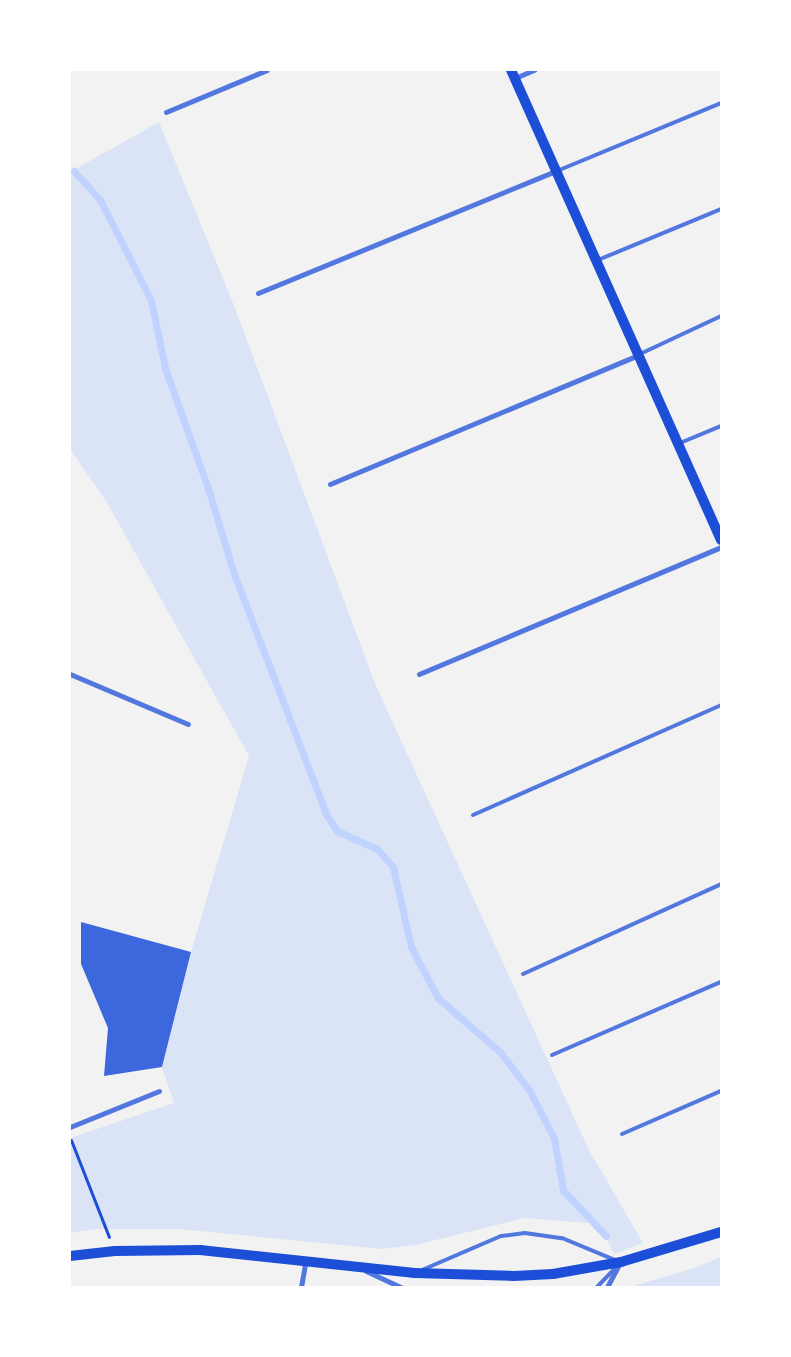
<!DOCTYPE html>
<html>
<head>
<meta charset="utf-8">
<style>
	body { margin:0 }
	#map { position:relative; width:791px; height:1357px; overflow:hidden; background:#f2f2f2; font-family:"Alegreya Sans",sans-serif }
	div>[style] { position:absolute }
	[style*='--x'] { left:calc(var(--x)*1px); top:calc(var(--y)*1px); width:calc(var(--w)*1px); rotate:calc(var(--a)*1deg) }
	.green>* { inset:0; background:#dbe4f7 }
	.stream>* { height:7px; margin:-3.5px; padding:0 3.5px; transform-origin:3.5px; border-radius:3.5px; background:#bfd3fe }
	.building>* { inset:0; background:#3d67dc }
	.path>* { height:3px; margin:-1.5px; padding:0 1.5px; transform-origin:1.5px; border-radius:1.5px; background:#1d4ed8 }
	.service>* { height:4px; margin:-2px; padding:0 2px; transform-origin:2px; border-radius:2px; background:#5277de }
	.minor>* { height:5px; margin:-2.5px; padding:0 2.5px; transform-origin:2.5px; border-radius:2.5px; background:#5277de }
	.secondary>* { height:10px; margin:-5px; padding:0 5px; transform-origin:5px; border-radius:5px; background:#1d4ed8 }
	span { translate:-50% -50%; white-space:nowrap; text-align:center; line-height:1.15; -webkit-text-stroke:4.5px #fff; paint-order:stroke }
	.frame { position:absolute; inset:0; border:71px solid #fff; pointer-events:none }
</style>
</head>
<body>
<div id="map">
	<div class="green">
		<i style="clip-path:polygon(159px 122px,233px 303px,376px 686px,589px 1150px,643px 1243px,614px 1254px,600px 1224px,525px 1218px,415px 1245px,382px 1249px,179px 1229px,97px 1229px,70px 1233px,70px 1138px,174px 1103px,162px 1067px,191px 952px,249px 756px,106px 501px,70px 449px,70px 172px)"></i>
		<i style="clip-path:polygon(721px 1257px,721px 1287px,630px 1287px,697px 1267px)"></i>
	</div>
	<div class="stream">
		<i style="--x:74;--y:171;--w:39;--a:48"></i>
		<i style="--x:100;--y:200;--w:112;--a:63"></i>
		<i style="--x:151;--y:300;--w:69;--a:78.4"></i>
		<i style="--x:165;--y:368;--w:127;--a:70.3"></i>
		<i style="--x:208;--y:488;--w:90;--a:73.2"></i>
		<i style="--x:234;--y:574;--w:257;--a:69"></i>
		<i style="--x:326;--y:814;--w:20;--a:57"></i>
		<i style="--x:337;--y:831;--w:44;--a:24.2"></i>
		<i style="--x:377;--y:849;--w:24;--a:48"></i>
		<i style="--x:393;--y:867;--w:82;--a:77.3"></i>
		<i style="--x:411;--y:947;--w:58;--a:62.1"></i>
		<i style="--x:438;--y:998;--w:82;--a:41.1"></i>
		<i style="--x:500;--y:1052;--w:48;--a:52.7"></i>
		<i style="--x:529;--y:1090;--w:54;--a:62.5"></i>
		<i style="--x:554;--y:1138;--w:53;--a:80.2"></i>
		<i style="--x:563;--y:1190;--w:63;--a:46.9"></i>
	</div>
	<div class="building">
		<i style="clip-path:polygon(81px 922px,191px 952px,162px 1067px,104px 1076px,108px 1028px,81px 964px)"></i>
	</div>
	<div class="path">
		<i style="--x:71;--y:1140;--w:104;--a:68.6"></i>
	</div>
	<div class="service">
		<i style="--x:557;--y:171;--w:178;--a:-22.5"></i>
		<i style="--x:598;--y:260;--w:133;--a:-22.5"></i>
		<i style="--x:640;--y:354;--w:89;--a:-25.1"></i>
		<i style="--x:680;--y:443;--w:44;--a:-22.5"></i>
		<i style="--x:473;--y:815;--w:271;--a:-23.9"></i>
		<i style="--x:523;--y:974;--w:217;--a:-24.4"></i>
		<i style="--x:552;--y:1055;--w:184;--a:-23.4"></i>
		<i style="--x:622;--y:1134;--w:108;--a:-23.5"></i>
		<i style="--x:422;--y:1270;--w:86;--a:-23.3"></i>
		<i style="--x:501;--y:1236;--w:24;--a:-7"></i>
		<i style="--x:525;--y:1233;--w:37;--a:8"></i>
		<i style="--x:562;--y:1238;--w:57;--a:22.5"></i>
		<i style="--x:597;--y:1287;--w:28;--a:-46"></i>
	</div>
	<div class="minor">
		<i style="--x:515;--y:78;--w:21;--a:-23"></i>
		<i style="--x:166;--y:112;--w:109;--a:-22.6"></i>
		<i style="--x:258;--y:293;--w:322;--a:-22.3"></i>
		<i style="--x:330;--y:484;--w:334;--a:-22.7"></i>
		<i style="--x:70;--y:674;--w:128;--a:23"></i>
		<i style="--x:419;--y:674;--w:328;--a:-22.8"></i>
		<i style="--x:70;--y:1127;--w:96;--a:-22"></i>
		<i style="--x:366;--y:1271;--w:38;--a:25"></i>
		<i style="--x:301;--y:1287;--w:27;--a:-80"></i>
		<i style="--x:607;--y:1287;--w:27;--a:-62"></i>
	</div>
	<div class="secondary">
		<i style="--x:511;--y:70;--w:515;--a:65.92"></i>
		<i style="--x:70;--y:1256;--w:45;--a:-6.3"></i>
		<i style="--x:115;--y:1251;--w:85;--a:-0.7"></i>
		<i style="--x:200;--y:1250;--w:216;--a:6.1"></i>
		<i style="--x:415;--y:1273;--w:99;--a:1.7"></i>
		<i style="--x:514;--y:1276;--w:39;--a:-3"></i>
		<i style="--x:553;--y:1274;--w:69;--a:-10"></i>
		<i style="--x:621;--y:1262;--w:104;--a:-16.7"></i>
	</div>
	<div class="frame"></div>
</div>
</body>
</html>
